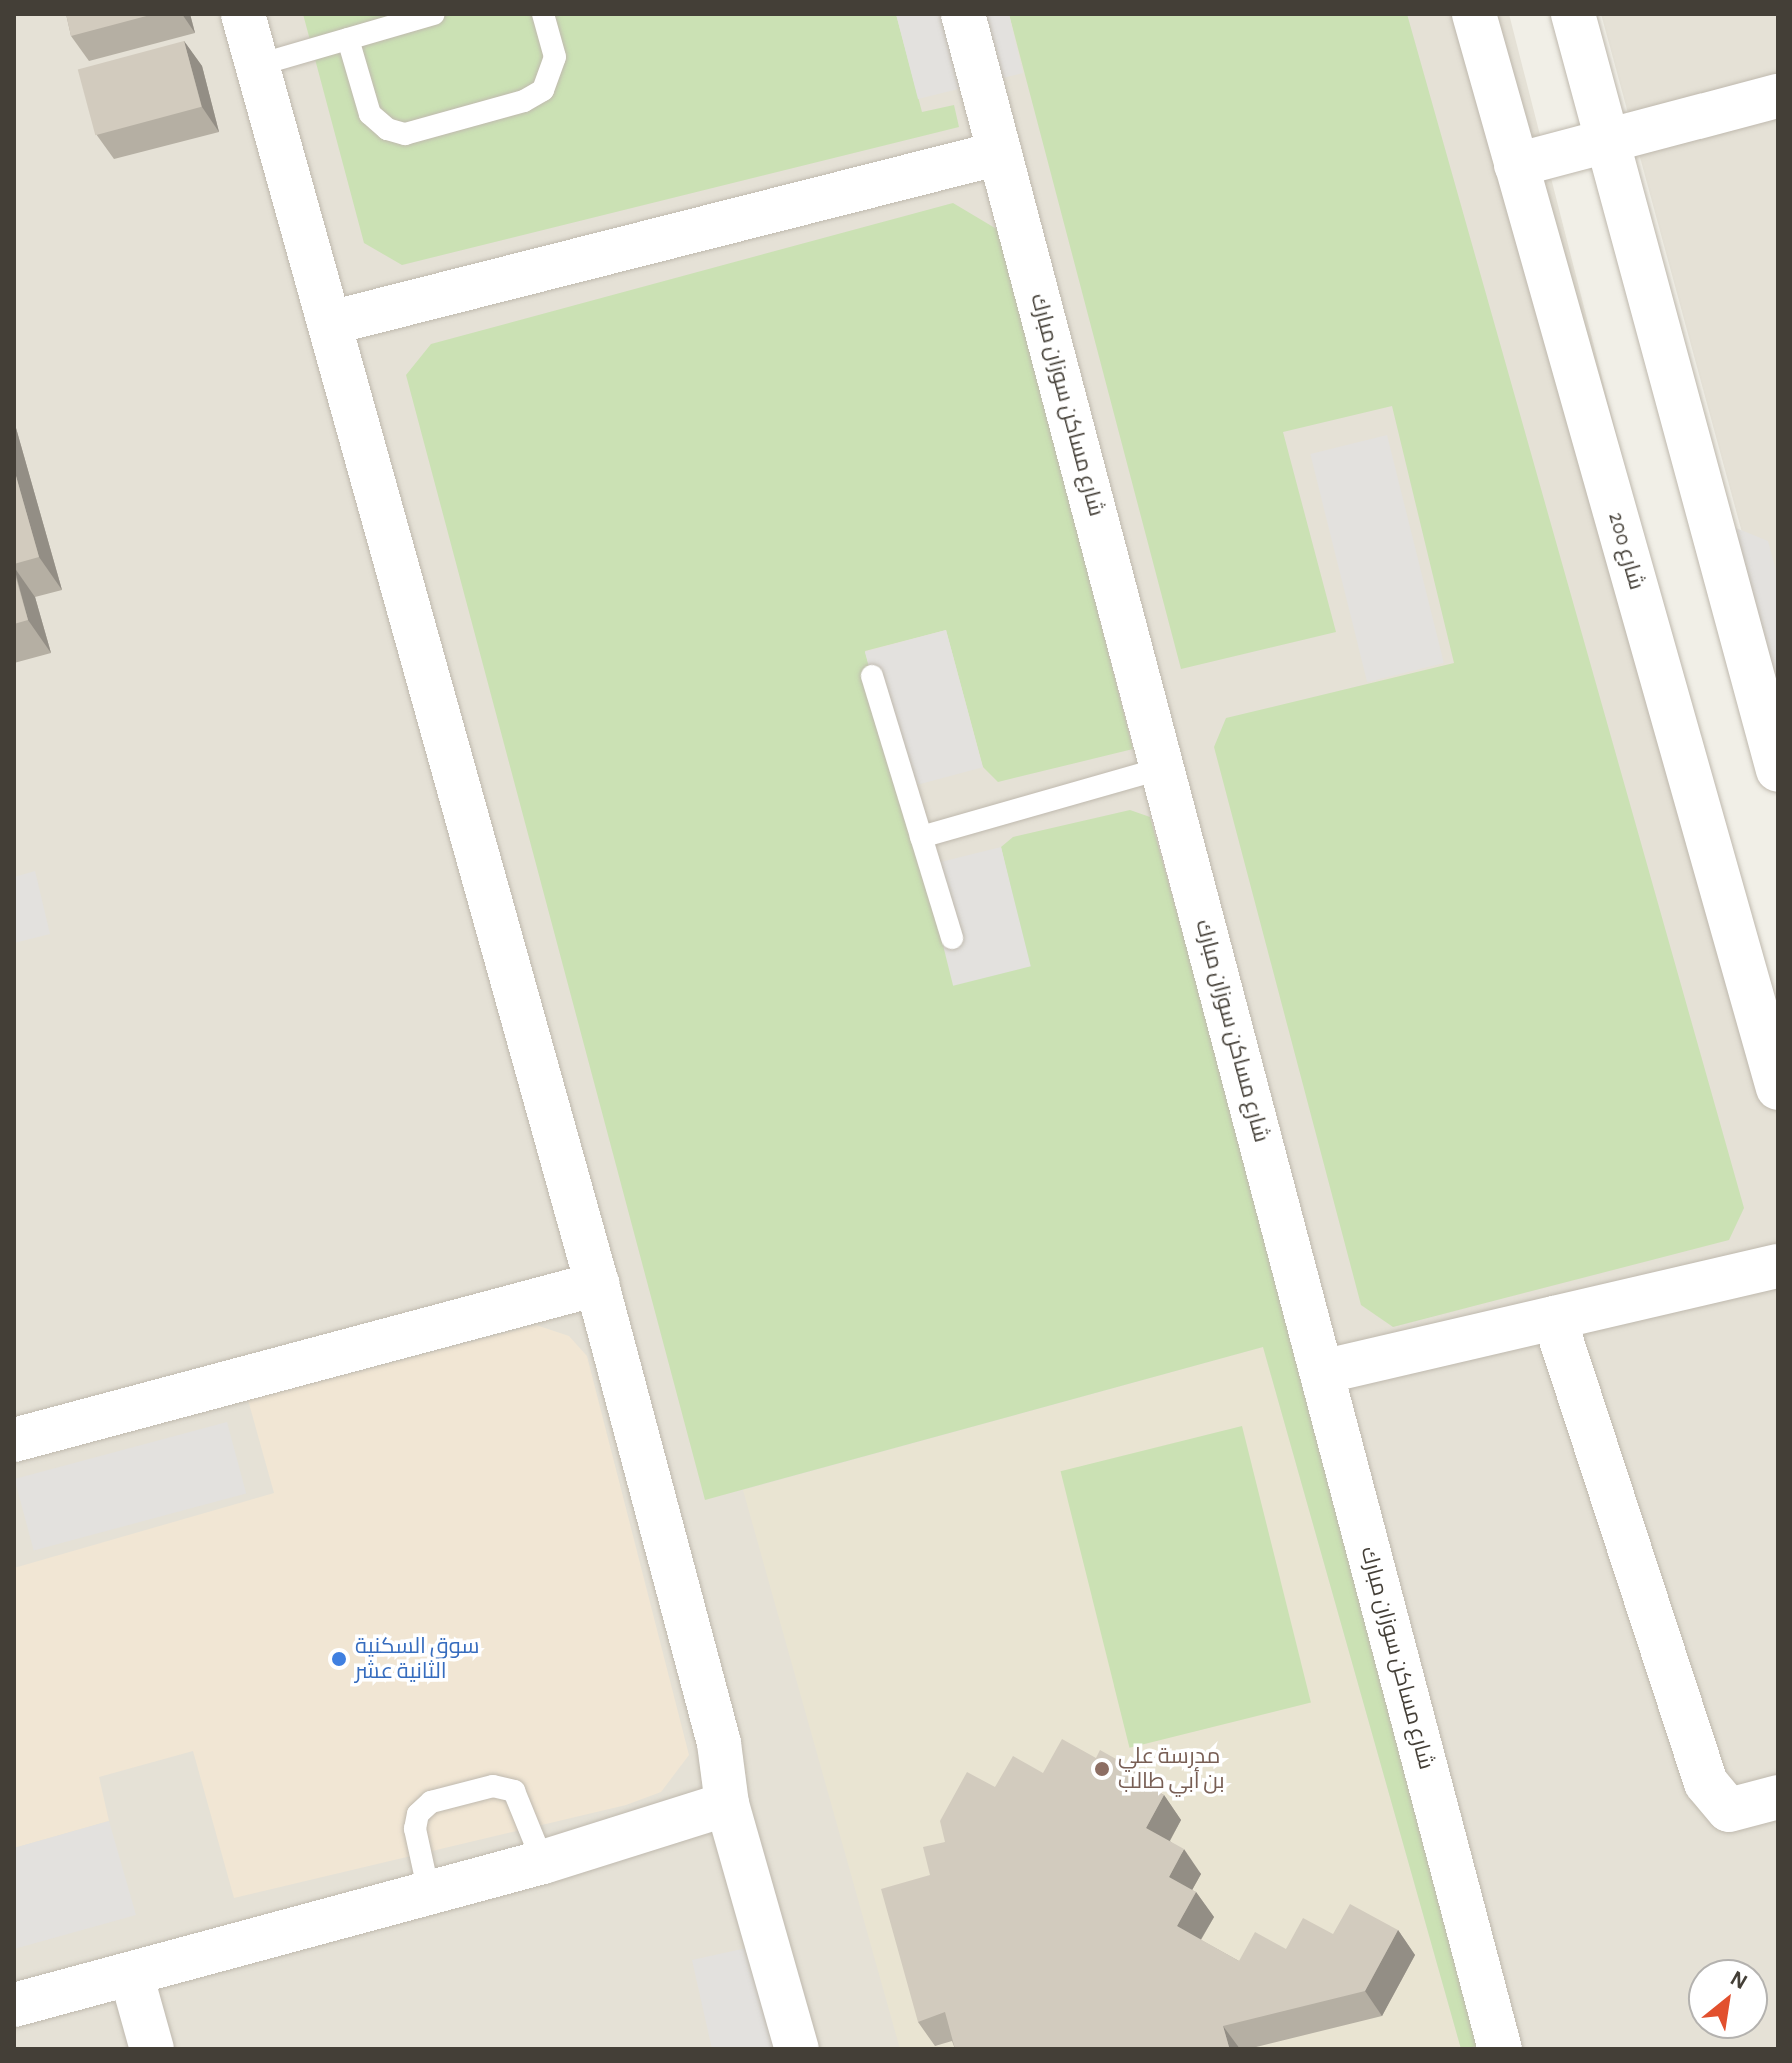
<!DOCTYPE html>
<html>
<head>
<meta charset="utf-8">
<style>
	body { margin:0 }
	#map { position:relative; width:1792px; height:2063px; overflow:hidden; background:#f1efe7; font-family:"Alegreya Sans",Cairo,sans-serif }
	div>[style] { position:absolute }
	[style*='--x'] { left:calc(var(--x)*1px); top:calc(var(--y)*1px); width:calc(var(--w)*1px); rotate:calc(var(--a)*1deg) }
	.residential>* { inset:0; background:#e5e1d6 }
	.commercial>* { inset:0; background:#f1e6d4 }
	.education>* { inset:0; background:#e9e4d2 }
	.green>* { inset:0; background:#cbe1b4; transform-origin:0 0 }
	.parking>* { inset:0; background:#e3e1de; transform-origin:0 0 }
	.roads { filter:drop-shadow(0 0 2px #bfb9ae) drop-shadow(0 0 2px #bfb9ae) }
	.service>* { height:22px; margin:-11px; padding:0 11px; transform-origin:11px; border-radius:11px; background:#fff }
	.minor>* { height:44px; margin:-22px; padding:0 22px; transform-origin:22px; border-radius:22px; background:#fff }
	.tertiary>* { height:44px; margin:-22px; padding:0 22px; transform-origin:22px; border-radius:22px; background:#fff }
	.wall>* { inset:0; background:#b5afa3 }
	.shaded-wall>* { inset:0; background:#938e85 }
	.building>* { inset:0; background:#d2cbbe; transform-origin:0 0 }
	.dots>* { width:22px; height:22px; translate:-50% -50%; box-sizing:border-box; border:4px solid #fff; border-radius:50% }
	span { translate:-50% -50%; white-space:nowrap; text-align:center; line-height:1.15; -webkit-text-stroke:7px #fff; paint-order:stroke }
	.street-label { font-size:22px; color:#443f37 }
	.shop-label { font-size:22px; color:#366cbe }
	.left { translate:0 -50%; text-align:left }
	.education-label { font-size:22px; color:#785e54 }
	.frame { position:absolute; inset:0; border:16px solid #443f37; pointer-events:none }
	.north { position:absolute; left:1688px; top:1959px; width:80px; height:80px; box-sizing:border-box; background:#fff; border:2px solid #b4b2af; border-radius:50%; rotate:30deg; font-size:22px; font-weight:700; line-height:32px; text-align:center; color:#443f37 }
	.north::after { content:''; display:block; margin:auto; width:28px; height:36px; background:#e2502e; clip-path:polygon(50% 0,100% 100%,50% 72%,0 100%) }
</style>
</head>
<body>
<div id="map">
	<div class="residential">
		<i style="clip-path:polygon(evenodd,14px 14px,1509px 14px,1778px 1065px,1778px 2049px,14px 2049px,14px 14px,1704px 1975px,1752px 1975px,1752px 2023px,1704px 2023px,1704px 1975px)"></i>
		<i style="clip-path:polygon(1601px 14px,1778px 14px,1778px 665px)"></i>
	</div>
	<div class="commercial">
		<i style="clip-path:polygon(536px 1325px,569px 1336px,587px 1356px,689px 1755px,661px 1792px,626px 1805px,234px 1898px,193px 1751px,99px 1777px,109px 1821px,14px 1848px,14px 1568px,274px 1493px,248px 1400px)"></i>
	</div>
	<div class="education">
		<i style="clip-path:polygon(1263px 1347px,1461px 2049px,900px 2049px,743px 1490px)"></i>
	</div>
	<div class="green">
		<i style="clip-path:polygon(303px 14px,896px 14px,922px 112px,954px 105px,959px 127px,402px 265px,364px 243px)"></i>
		<i style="clip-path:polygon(1009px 14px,1407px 14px,1744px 1208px,1729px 1240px,1393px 1327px,1361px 1305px,1214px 747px,1226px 718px,1454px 663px,1392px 406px,1283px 432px,1336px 632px,1181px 669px)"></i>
		<i style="clip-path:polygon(953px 203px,1000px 231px,1133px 749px,998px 782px,983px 767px,946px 630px,865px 651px,923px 866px,1029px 967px,1001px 847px,1013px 837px,1130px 810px,1150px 817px,1495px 2043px,1461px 2049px,1263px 1347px,705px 1500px,406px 375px,431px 344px)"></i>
		<i style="left:1242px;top:1426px;width:285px;height:187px;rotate:76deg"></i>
	</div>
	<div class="parking">
		<i style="clip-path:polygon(896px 14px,1009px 14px,1023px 73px,918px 99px)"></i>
		<i style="left:1387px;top:435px;width:235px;height:79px;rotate:76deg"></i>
		<i style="clip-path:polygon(1731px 526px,1768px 541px,1778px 578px,1778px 702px)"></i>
		<i style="left:946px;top:630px;width:142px;height:84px;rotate:75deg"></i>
		<i style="left:1001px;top:847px;width:123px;height:80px;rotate:76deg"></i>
		<i style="clip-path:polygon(35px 871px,50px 934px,14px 943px,14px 877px)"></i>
		<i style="left:227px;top:1422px;width:74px;height:220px;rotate:75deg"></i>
		<i style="clip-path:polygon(109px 1821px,136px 1915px,14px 1949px,14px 1848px)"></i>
		<i style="clip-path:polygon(760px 1945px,783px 2049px,712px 2049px,692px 1960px)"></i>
	</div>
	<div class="roads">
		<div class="service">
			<i style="--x:348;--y:39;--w:78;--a:73.7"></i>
			<i style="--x:370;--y:114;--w:23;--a:41"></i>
			<i style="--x:387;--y:129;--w:19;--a:16"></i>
			<i style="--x:405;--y:134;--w:123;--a:-15.5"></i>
			<i style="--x:524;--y:101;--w:22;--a:-30"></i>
			<i style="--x:543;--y:90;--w:35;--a:-70"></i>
			<i style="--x:555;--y:57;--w:45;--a:-105.6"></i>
			<i style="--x:258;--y:65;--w:183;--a:-16.2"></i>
			<i style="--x:872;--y:676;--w:274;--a:73"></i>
			<i style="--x:921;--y:837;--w:252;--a:-15.9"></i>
			<i style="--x:429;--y:1893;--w:66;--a:-102.3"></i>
			<i style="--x:415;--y:1829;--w:15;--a:-79"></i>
			<i style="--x:418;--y:1814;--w:18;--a:-43"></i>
			<i style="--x:431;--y:1802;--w:64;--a:-14.5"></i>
			<i style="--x:493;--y:1786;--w:22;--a:13"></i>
			<i style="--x:514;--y:1791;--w:77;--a:67.8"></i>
		</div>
		<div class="minor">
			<i style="--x:963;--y:14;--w:2105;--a:75.22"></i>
			<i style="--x:1516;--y:165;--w:271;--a:-14.8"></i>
			<i style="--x:330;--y:323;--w:691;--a:-14.24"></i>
			<i style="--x:1554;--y:1318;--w:489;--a:71.9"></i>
			<i style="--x:1706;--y:1783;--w:35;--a:50"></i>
			<i style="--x:1729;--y:1810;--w:51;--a:-14.9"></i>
			<i style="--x:1322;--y:1372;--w:468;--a:-13.1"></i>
			<i style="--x:14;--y:1440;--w:604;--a:-14.98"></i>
			<i style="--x:727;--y:1804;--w:255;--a:74.1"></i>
			<i style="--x:131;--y:1974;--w:78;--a:74.4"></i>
			<i style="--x:14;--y:2005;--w:548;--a:-15.13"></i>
			<i style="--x:543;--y:1862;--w:193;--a:-17.5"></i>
			<i style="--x:727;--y:1804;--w:62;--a:-97.5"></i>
			<i style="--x:719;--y:1743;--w:475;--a:-104.9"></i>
			<i style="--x:597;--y:1284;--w:1318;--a:-105.58"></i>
		</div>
		<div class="tertiary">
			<i style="--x:1474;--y:14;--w:1116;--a:74.2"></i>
			<i style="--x:1573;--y:14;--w:783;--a:74.83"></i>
		</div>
	</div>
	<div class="wall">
		<i style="clip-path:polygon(66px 14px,190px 14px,195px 33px,89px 61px,71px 36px)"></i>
		<i style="clip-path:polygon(184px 41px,202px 66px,219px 132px,114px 159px,96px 134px)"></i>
		<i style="clip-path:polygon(14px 421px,62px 590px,35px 597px,51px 653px,14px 663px)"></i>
		<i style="clip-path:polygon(1096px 1758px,1164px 1795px,1181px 1820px,1170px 1841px,1201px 1874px,1192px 1890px,1196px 1892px,1214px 1917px,1201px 1940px,1239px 1961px,1286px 1949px,1333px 1934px,1398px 1930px,1415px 1955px,1382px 2016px,1248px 2049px,955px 2049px,952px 2041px,935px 2046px,918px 2022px,930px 1875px,945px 1842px,995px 1787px)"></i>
	</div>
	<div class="shaded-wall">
		<i style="clip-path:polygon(182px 14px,190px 14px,195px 33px)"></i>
		<i style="clip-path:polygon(184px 41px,202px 66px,219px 132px,202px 107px)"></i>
		<i style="clip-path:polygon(14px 421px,62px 590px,39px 557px,14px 469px)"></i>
		<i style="clip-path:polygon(14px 567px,35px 597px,51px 653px,28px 620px)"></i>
		<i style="clip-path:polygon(1139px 1772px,1156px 1796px,1134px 1779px)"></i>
		<i style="clip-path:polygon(1164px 1795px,1181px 1820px,1163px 1853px,1146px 1828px)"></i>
		<i style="clip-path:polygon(1184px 1849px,1201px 1874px,1186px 1901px,1169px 1877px)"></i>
		<i style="clip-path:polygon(1196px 1892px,1214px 1917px,1194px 1951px,1177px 1926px)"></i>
		<i style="clip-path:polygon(1398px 1930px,1415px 1955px,1382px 2016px,1365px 1991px)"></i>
		<i style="clip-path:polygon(1223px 2026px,1240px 2049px,1230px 2049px,1229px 2047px)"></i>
	</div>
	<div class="building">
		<i style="clip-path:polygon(66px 14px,154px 14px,71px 36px)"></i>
		<i style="left:184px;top:41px;width:68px;height:110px;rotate:75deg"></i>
		<i style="clip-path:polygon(14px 469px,39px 557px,14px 564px)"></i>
		<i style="clip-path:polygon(14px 571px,28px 620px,14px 624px)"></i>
		<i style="clip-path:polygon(1062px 1739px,1096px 1758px,1100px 1750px,1139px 1772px,1134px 1779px,1164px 1795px,1146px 1828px,1184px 1849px,1169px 1877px,1196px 1892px,1177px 1926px,1239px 1961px,1255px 1932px,1286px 1949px,1303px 1918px,1333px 1934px,1350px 1904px,1398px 1930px,1365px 1991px,1223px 2026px,1229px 2047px,1220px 2049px,955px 2049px,945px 2012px,918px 2022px,881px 1889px,930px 1875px,923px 1847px,945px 1842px,940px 1821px,967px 1772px,995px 1787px,1013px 1756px,1043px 1773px)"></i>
	</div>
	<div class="dots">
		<i style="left:339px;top:1659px;background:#3f7fe0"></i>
		<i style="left:1102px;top:1769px;background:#8d6e63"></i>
	</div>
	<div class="street-label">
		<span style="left:1067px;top:405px;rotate:75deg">شارع مساكن سوزان مبارك</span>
		<span style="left:1626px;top:551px;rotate:74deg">شارع 200</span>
		<span style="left:1232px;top:1031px;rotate:75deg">شارع مساكن سوزان مبارك</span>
		<span style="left:1397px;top:1658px;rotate:75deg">شارع مساكن سوزان مبارك</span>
	</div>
	<div class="shop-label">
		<span class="left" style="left:355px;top:1659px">سوق السكنية<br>الثانية عشر</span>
	</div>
	<div class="education-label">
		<span class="left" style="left:1118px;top:1769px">مدرسة علي<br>بن أبي طالب</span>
	</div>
	<div class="frame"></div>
	<div class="north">N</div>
</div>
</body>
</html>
